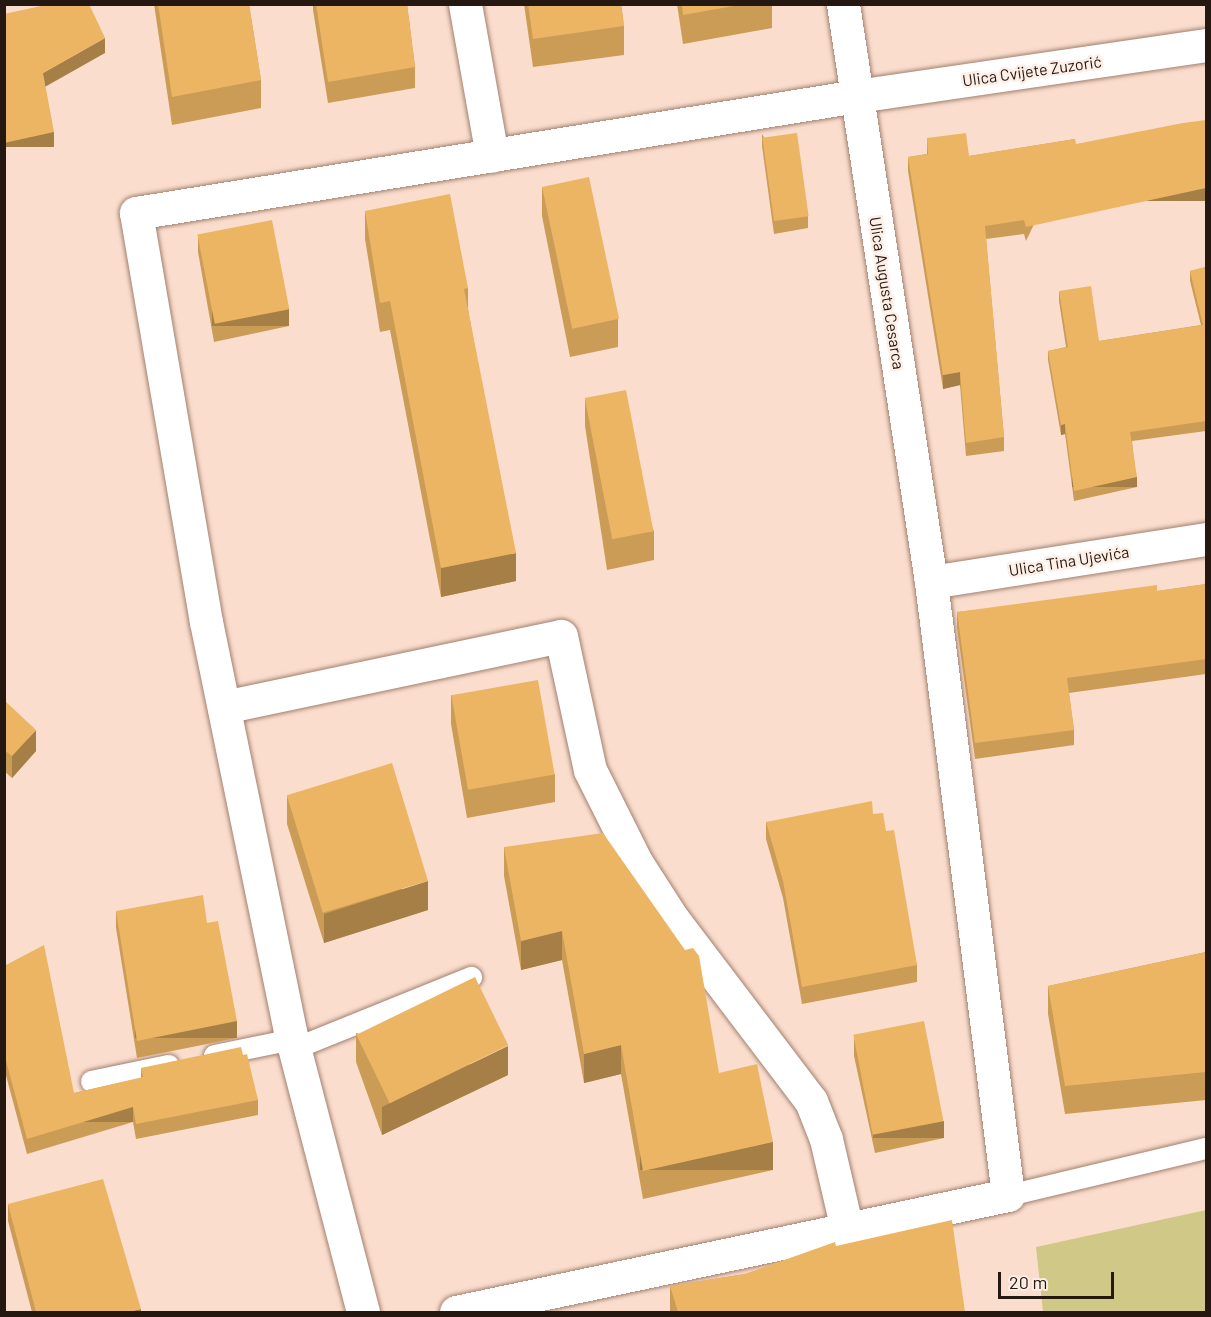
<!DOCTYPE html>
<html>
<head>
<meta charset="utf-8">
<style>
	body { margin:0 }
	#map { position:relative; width:1211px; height:1317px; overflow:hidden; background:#fbddce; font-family:Barlow,sans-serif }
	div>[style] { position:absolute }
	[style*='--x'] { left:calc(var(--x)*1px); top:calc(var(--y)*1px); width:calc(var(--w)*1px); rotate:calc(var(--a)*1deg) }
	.green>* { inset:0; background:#d0c886 }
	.roads { filter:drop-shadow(0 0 2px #a2806f) drop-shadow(0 0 2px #a2806f) }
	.service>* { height:21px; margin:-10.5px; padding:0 10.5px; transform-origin:10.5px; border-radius:10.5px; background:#fff }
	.minor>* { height:33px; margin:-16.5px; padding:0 16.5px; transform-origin:16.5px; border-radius:16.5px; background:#fff }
	.wall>* { inset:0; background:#cb9c56 }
	.shaded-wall>* { inset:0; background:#a57f46; transform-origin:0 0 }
	.building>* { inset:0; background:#ecb564; transform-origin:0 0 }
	span { translate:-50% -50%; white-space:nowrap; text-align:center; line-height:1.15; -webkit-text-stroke:5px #fdeee6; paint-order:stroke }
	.street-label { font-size:16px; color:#251811 }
	.frame { position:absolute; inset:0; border:6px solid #251811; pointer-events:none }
	.scale { position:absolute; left:998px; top:1272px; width:116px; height:27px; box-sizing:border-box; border:3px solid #251811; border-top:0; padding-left:8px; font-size:18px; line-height:21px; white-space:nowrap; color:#251811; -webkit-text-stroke:4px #fdeee6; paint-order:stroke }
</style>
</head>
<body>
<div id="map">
	<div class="green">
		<i style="clip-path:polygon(1206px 1210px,1206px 1312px,1043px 1312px,1036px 1247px)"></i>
	</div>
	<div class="roads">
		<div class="service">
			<i style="--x:295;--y:1048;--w:190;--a:-22"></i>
			<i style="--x:214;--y:1055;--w:80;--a:-11.6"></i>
			<i style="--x:91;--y:1081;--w:79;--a:-11.7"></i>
			<i style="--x:1008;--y:1195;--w:204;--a:-13.4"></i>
		</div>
		<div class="minor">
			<i style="--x:465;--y:4;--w:154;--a:79.9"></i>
			<i style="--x:931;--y:582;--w:278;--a:-8.9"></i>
			<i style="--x:224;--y:707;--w:344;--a:-11.9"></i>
			<i style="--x:561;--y:636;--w:137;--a:77.8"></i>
			<i style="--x:590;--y:770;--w:103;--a:63.4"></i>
			<i style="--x:636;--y:862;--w:67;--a:57.3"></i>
			<i style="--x:672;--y:918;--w:230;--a:52.8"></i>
			<i style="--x:811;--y:1101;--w:41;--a:68.5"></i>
			<i style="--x:826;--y:1139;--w:92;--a:76.9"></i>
			<i style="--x:363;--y:1312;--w:290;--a:-104.6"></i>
			<i style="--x:290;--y:1031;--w:418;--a:-101.6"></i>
			<i style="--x:206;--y:622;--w:415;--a:-99.7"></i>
			<i style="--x:136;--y:213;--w:730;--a:-9.22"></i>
			<i style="--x:857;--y:96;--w:353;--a:-8.3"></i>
			<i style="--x:456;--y:1312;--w:564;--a:-11.97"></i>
			<i style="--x:1008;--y:1195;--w:618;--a:-97.16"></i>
			<i style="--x:931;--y:582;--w:585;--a:-98.66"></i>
		</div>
	</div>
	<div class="wall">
		<i style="clip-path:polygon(154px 4px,249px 4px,261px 80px,261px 108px,172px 125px)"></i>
		<i style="clip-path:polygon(313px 4px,407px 4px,415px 67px,415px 88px,328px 103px,313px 10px)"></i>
		<i style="clip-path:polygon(524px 4px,621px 4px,624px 26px,624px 55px,533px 67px)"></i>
		<i style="clip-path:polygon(677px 4px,772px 4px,772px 28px,683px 44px)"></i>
		<i style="clip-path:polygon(762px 134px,808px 216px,808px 228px,774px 234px,762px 146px)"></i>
		<i style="clip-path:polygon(927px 138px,969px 156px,1075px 139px,1026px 241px,1024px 234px,986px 239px,1004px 437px,1004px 451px,966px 456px,960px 385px,943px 389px,908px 171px,908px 157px,927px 154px)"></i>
		<i style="clip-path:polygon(542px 187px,618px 319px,618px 347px,570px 357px,542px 216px)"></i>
		<i style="clip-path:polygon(365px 211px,468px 288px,468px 309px,516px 581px,441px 597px,390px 330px,380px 332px,365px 239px)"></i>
		<i style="clip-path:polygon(198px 235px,289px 326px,214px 342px,198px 252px)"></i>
		<i style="clip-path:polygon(1206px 267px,1206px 431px,1132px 441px,1137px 487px,1074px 501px,1065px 434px,1061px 435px,1048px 360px,1048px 351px,1066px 347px,1059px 301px,1059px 291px,1099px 341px,1201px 325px,1190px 281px,1190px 271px)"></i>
		<i style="clip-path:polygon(585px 398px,654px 531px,654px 560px,607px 570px,585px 426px)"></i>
		<i style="clip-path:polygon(1206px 584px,1206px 674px,1069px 693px,1074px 730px,1074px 745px,975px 759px,957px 628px,957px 612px,1157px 591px)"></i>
		<i style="clip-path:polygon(451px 695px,555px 774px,555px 802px,467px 818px,451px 724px)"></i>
		<i style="clip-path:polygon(4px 700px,36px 751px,12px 778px,4px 771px)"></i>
		<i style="clip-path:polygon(287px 796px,428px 910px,324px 943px,287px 824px)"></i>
		<i style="clip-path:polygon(873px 814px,917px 965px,917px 982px,802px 1004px,783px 898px,766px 839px,766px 822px)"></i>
		<i style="clip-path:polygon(504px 847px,719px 1073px,773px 1170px,643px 1199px,621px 1074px,584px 1083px,562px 960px,521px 970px,504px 876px)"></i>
		<i style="clip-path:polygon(1206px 903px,1206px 1100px,1065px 1114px,1048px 1014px,1048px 986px,1206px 952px)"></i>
		<i style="clip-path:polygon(116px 911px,207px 923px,237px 1038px,137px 1058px,116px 928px)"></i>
		<i style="clip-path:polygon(4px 966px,74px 1093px,141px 1078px,141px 1068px,243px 1055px,258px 1100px,258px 1115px,136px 1139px,133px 1122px,27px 1154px,4px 1068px)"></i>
		<i style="clip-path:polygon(356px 1033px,508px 1075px,382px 1135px,356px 1062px)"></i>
		<i style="clip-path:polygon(854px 1039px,944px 1138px,875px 1153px,854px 1056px)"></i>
		<i style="clip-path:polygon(8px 1204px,141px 1312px,32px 1312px,8px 1221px)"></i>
		<i style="clip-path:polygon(836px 1246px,965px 1312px,670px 1312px,670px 1286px,745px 1274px)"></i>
	</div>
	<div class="shaded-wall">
		<i style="clip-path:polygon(105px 38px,105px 53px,43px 88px,43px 73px)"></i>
		<i style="left:54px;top:132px;width:15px;height:51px;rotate:90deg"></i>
		<i style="left:1206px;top:188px;width:13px;height:184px;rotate:90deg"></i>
		<i style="left:289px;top:309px;width:17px;height:77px;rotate:90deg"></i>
		<i style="clip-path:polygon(960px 372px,960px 385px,943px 389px,943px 375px)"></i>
		<i style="clip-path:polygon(1065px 424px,1065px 434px,1061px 435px,1061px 425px)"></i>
		<i style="left:1137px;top:477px;width:10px;height:65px;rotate:90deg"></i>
		<i style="clip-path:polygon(516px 553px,516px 581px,441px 597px,441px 568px)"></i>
		<i style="clip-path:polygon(36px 730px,36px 751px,12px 778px,12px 756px)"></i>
		<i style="clip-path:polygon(428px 881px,428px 910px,324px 943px,324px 914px)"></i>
		<i style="clip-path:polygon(562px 931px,562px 960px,521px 970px,521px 941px)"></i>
		<i style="left:237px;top:1021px;width:17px;height:102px;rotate:90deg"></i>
		<i style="clip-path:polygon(621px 1045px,621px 1074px,584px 1083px,584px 1054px)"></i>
		<i style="clip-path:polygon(508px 1046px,508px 1075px,382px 1135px,382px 1107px)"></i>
		<i style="left:133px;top:1107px;width:15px;height:111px;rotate:90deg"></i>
		<i style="left:944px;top:1121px;width:17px;height:71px;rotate:90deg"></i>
		<i style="left:773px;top:1142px;width:28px;height:133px;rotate:90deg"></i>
		<i style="clip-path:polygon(141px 1309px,141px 1312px,129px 1312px)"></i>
	</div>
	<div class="building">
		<i style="clip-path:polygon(89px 4px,105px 38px,43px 73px,54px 132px,4px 143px,4px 14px,50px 4px)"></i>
		<i style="clip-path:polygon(158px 4px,249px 4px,261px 80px,172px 97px)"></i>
		<i style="clip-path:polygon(316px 4px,407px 4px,415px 67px,328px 82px)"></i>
		<i style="clip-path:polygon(528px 4px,621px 4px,624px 26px,533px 39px)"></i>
		<i style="clip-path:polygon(682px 4px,745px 4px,683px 15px)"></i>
		<i style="clip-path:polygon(1206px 120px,1206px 188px,1026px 227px,1024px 220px,985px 226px,1004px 437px,966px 443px,960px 372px,943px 375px,908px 157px,928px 154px,927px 138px,966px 133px,969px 156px,1075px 139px,1076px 144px,1183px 123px)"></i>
		<i style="left:797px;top:133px;width:84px;height:35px;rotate:82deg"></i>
		<i style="left:589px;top:177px;width:145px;height:48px;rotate:78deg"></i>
		<i style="clip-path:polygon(450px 194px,468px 288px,464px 289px,516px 553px,441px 568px,390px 301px,380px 303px,365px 211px)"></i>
		<i style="left:272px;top:220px;width:91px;height:76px;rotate:79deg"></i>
		<i style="clip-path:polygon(1206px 267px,1206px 421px,1130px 432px,1137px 477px,1074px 491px,1065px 424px,1061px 425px,1048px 351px,1068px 347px,1059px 291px,1091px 286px,1099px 341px,1203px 325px,1190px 271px)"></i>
		<i style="left:626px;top:390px;width:144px;height:42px;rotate:79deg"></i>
		<i style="clip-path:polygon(1206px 584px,1206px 659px,1067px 678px,1074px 730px,975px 743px,957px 612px,1157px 585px,1157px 591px)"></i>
		<i style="left:538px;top:680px;width:96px;height:88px;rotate:80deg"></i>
		<i style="clip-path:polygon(4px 700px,36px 730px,12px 756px,4px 750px)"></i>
		<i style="left:392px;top:763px;width:123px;height:110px;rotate:73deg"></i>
		<i style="clip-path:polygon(872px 801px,873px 814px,883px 813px,886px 831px,894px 830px,917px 965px,802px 987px,783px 881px,766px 822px)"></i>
		<i style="clip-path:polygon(603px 833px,685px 950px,693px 948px,699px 956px,719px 1073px,757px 1064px,773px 1142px,643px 1171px,621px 1045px,584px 1054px,562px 931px,521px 941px,504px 847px)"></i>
		<i style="clip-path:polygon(203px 895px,207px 923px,218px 921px,237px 1021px,137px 1041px,116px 911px)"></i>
		<i style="clip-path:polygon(1206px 903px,1206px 1072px,1065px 1086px,1048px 986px,1206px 952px)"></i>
		<i style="clip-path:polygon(44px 945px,74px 1093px,143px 1077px,141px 1068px,241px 1047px,243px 1055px,247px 1054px,258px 1100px,136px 1124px,133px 1107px,27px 1139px,4px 1053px,4px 966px)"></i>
		<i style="left:475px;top:977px;width:76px;height:132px;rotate:64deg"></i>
		<i style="left:924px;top:1021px;width:102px;height:72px;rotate:79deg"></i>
		<i style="clip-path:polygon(103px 1179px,141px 1309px,129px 1312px,36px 1312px,8px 1204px)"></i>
		<i style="clip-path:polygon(952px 1220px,965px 1312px,678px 1312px,670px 1286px,745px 1274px,835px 1242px,836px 1246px)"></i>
	</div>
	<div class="street-label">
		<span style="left:1032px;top:71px;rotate:-8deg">Ulica Cvijete Zuzorić</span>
		<span style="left:887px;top:293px;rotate:81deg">Ulica Augusta Cesarca</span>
		<span style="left:1069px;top:561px;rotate:-9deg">Ulica Tina Ujevića</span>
	</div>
	<div class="frame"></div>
	<div class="scale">20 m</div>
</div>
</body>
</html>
